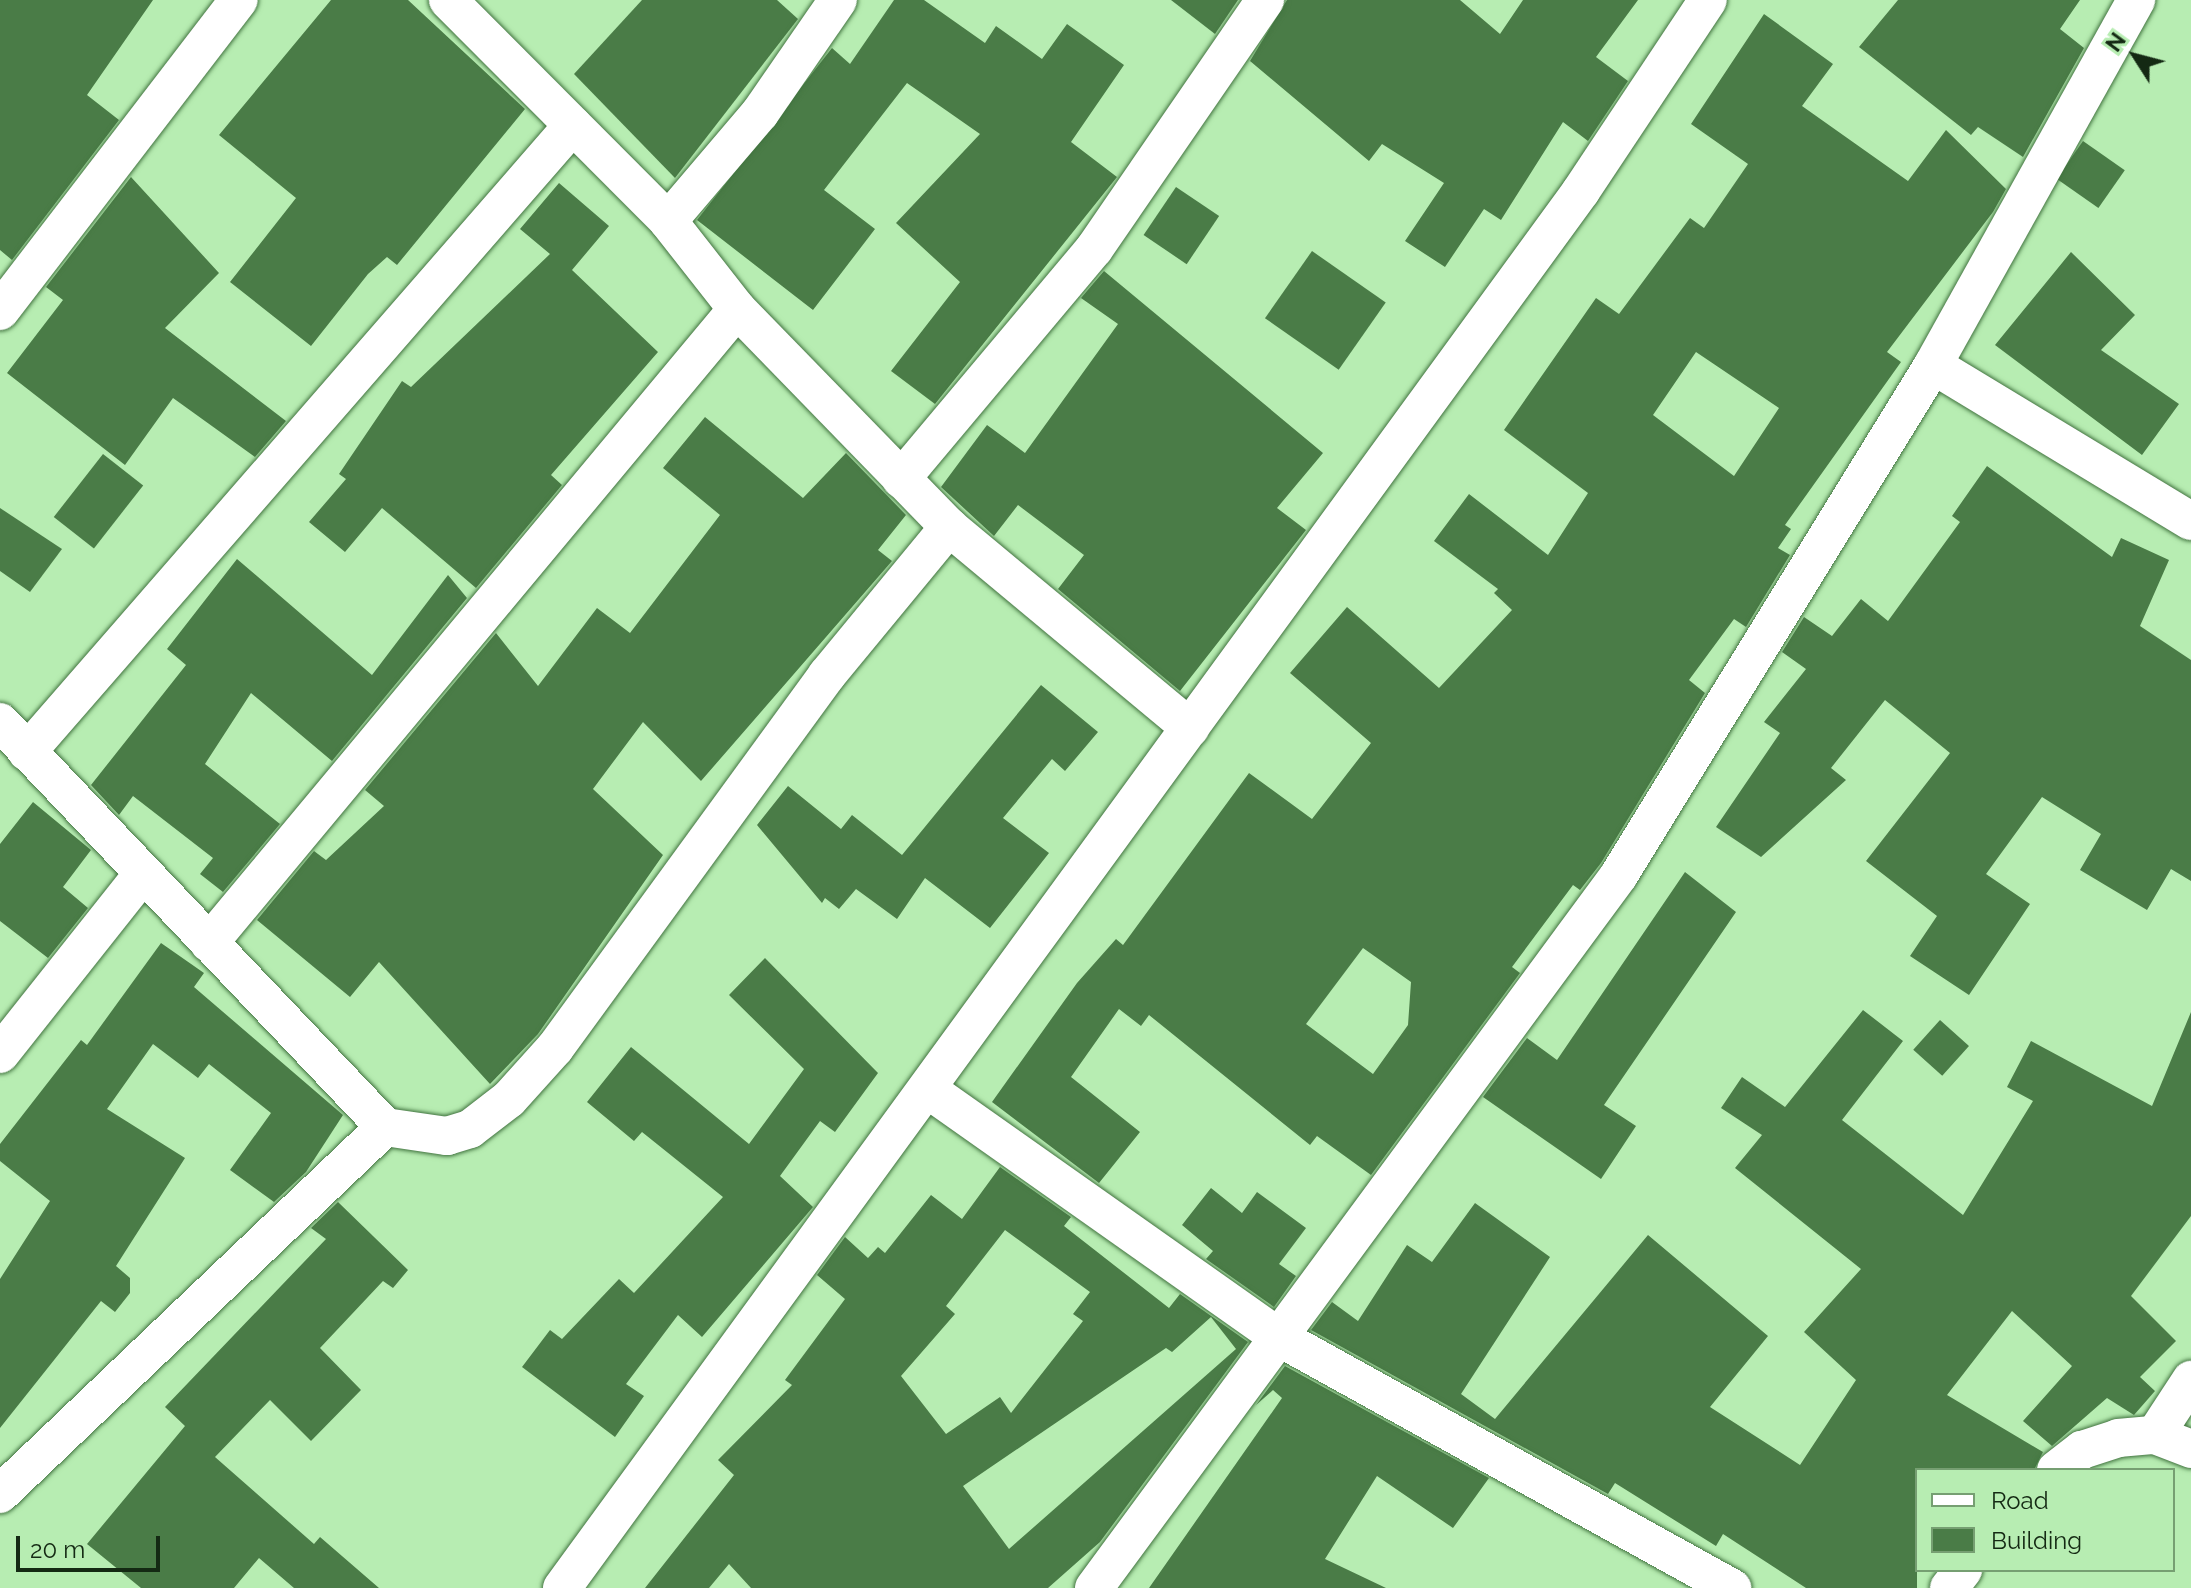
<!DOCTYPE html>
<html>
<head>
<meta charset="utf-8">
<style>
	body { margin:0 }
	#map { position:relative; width:2191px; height:1588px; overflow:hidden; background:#b7edb2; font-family:Raleway,sans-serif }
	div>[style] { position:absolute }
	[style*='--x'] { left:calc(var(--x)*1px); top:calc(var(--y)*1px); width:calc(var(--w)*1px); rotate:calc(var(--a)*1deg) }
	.building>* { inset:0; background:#4a7c47; transform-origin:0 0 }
	.roads { filter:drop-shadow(0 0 2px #41733f) drop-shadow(0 0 2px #41733f) }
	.street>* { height:38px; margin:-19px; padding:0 19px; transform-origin:19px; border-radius:19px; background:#fff }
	span { translate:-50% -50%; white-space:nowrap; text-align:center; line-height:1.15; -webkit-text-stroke:7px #b7edb2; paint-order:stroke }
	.legend { position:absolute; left:1915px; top:1468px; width:260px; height:104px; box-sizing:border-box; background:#b7edb2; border:2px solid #769f72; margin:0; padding:10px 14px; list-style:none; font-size:24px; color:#142913 }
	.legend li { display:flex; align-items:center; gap:16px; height:40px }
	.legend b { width:40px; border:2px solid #769f72 }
	.north { position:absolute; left:2095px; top:16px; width:80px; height:80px; -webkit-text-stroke:6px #b7edb2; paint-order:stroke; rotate:306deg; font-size:22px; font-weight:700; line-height:32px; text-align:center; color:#142913 }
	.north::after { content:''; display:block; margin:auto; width:28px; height:36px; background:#142913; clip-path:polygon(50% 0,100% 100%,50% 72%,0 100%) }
	.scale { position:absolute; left:16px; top:1536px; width:144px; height:36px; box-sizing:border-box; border:4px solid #142913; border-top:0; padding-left:10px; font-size:24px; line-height:28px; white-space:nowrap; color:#142913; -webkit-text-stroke:6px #b7edb2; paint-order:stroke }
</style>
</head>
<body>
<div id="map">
	<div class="building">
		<i style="clip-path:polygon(0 0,153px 0,87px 95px,119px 120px,12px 260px,0 250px)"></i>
		<i style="clip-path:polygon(331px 0,408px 0,525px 109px,397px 265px,387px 257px,368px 274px,311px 346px,230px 282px,296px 198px,219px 135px)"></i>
		<i style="clip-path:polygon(642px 0,777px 0,798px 19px,675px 178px,574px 74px)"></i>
		<i style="clip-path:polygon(894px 0,924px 0,985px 43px,996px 26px,1042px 59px,1067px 24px,1124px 65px,1071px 142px,1117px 177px,935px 404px,891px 371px,960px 282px,896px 223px,980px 134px,907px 83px,824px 190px,875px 229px,813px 310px,697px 220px,832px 48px,850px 64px)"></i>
		<i style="clip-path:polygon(1171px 0,1238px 0,1215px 34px)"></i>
		<i style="clip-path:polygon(1287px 0,1460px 0,1500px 34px,1523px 0,1638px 0,1596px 57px,1628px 81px,1588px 141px,1563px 122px,1501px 220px,1484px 209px,1445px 267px,1405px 241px,1444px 183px,1382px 144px,1369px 161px,1250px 61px)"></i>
		<i style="clip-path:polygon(1898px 0,2080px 0,2060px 29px,2084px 48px,2023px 157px,1978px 127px,1971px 135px,1859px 47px)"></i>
		<i style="clip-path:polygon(evenodd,1764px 14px,1833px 64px,1802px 106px,1908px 181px,1946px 130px,2006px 189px,1993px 212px,1887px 352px,1901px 362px,1785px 525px,1791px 529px,1778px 548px,1790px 555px,1746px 627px,1734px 619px,1689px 680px,1705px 693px,1601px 863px,1580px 890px,1573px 885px,1512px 967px,1520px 973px,1371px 1175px,1317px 1136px,1310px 1145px,1149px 1015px,1141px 1026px,1119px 1009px,1071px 1077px,1140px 1132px,1099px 1183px,992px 1102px,1077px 983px,1116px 939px,1123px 945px,1249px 773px,1312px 819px,1371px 743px,1290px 673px,1347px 607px,1439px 688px,1512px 610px,1494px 593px,1498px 589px,1434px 541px,1469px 494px,1548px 555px,1588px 493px,1504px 430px,1596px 298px,1619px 314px,1690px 218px,1704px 228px,1748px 164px,1691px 124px,1764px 14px,1696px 352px,1779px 408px,1734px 476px,1653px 415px,1696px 352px,1764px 14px,1363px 948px,1411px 982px,1408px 1025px,1373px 1074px,1306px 1024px,1363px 948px)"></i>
		<i style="left:2083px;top:141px;width:51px;height:46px;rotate:35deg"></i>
		<i style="clip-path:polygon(131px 177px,219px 273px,165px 328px,286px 421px,255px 457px,173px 398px,125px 465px,7px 373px,63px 300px,46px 287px)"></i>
		<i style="clip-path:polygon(559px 183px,609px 226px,572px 270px,658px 352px,551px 475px,562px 485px,476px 588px,382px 508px,345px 552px,309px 522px,346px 479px,339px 474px,402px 381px,411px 387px,550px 254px,520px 229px)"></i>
		<i style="left:1176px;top:187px;width:52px;height:58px;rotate:34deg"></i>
		<i style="left:1312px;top:251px;width:90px;height:82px;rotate:35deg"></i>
		<i style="clip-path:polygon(2071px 252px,2135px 315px,2101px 350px,2179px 404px,2142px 455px,1995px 345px)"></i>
		<i style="clip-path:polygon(1104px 271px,1323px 453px,1277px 508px,1306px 530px,1180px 691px,1058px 589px,1084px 555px,1018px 505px,994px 536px,941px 487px,987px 425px,1025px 453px,1118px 324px,1081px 298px)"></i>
		<i style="clip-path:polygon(705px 417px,803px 498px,846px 453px,906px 515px,878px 550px,892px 561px,701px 781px,643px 722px,593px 789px,663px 855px,538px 1034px,490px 1084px,379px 962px,350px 997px,257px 920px,314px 851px,326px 860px,384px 806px,365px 790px,496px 633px,538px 686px,597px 608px,630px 633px,720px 515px,663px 468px)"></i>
		<i style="left:103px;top:454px;width:51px;height:80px;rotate:38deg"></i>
		<i style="clip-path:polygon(1987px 466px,2112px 557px,2121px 538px,2169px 560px,2140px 626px,2191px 660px,2191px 881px,2171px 869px,2147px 910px,2080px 870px,2101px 834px,2042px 797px,1986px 874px,2030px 904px,1969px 995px,1910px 956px,1937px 916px,1866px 861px,1950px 753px,1885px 700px,1831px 768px,1846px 780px,1761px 857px,1716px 827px,1780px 733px,1764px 722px,1806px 669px,1782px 652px,1804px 617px,1832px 636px,1861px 599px,1888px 621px,1960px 522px,1952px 516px)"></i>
		<i style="clip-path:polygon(0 508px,62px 549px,30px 592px,0 571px)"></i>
		<i style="clip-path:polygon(237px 559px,372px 675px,448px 575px,467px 598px,332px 761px,251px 693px,205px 764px,280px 824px,223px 892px,200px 874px,213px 858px,133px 796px,119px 815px,91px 785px,186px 665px,167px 649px)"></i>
		<i style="clip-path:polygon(1041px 685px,1098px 732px,1065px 771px,1052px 759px,1003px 818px,1049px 853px,990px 928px,925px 878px,897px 919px,856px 889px,839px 909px,825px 898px,822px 903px,757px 825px,788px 786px,841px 829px,852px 815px,902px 855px)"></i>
		<i style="clip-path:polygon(33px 802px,91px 850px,63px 887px,88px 908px,48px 958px,0 921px,0 844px)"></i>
		<i style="clip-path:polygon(1685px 872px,1736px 912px,1604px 1105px,1636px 1126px,1601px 1179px,1483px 1097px,1527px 1038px,1557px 1060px)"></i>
		<i style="clip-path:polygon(161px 943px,204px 973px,194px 987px,343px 1115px,306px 1172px,274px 1202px,230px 1170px,271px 1113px,209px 1064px,198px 1078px,153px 1044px,107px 1109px,185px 1158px,116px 1266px,130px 1278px,130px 1293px,115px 1312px,101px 1301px,0 1428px,0 1279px,50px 1201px,0 1161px,0 1144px,81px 1040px,87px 1045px)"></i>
		<i style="clip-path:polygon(765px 958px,878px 1073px,835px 1132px,820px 1121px,780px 1176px,813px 1207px,702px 1337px,678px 1315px,626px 1384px,644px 1396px,615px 1437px,522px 1367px,550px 1330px,562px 1339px,619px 1279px,634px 1293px,723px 1197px,642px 1132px,634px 1141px,587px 1102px,631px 1047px,749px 1144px,804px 1069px,729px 995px)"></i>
		<i style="clip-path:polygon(1863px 1010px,1903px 1041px,1842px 1120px,1963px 1215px,2033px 1101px,2007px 1087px,2031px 1041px,2152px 1106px,2191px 1012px,2191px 1216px,2131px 1296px,2176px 1341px,2140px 1377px,2155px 1391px,2134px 1415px,2107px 1398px,2052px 1446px,2023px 1421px,2072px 1366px,2012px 1311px,1947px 1395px,2043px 1452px,2034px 1470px,1917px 1470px,1917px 1588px,1806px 1588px,1723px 1534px,1716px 1546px,1615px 1483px,1608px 1494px,1311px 1330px,1332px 1302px,1358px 1321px,1407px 1245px,1432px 1262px,1475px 1203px,1550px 1257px,1461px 1394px,1495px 1419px,1648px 1235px,1768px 1336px,1710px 1407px,1800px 1465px,1856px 1380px,1804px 1332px,1861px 1269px,1735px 1168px,1762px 1135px,1721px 1108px,1742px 1077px,1785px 1107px)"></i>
		<i style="left:1940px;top:1020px;width:39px;height:40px;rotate:42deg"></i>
		<i style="clip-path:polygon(evenodd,1000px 1167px,1071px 1217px,1064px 1226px,1169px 1308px,1180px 1294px,1248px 1342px,1100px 1542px,1048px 1588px,751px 1588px,729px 1564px,709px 1588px,645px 1588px,734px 1475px,718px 1460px,792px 1385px,785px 1380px,845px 1299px,817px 1275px,845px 1237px,868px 1258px,878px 1247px,885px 1253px,931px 1195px,962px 1219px,1000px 1167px,1005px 1230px,1090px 1292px,1073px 1314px,1083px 1321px,1011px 1413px,1000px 1397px,946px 1434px,901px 1376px,955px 1314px,946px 1306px,1005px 1230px,1000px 1167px,1211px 1317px,1236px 1349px,1009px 1549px,963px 1486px,1166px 1348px,1172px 1352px,1211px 1317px)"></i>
		<i style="clip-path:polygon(1211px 1188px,1242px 1213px,1257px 1192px,1306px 1228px,1279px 1264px,1296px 1276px,1274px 1307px,1206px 1259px,1213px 1251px,1182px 1225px)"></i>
		<i style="clip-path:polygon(338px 1202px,408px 1270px,393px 1288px,383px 1281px,320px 1348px,361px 1390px,311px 1441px,270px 1400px,215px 1457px,314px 1544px,320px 1537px,379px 1588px,294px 1588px,259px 1558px,234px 1588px,141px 1588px,87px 1544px,185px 1426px,165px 1407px,326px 1239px,311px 1228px)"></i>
		<i style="clip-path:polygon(1285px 1366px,1489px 1478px,1453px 1528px,1377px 1476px,1325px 1559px,1386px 1588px,1149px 1588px,1282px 1398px,1273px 1390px,1256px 1405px)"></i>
	</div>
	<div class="roads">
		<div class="street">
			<i style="--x:448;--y:0;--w:312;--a:45.1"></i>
			<i style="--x:668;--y:221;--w:112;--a:51.9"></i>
			<i style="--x:737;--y:309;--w:304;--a:45.8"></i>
			<i style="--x:949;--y:527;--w:314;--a:39.8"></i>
			<i style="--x:668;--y:221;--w:142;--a:-49.6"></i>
			<i style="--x:760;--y:113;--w:137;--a:-55.4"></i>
			<i style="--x:0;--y:311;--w:392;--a:-52.5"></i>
			<i style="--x:1933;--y:365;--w:301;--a:31.2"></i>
			<i style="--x:901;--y:479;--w:300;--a:-50"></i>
			<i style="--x:1094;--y:249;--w:302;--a:-55.5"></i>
			<i style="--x:0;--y:722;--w:559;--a:46.45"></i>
			<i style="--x:385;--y:1127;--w:63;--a:8.3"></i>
			<i style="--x:447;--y:1136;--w:24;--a:-17"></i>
			<i style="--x:470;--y:1129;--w:49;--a:-37.6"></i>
			<i style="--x:509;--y:1099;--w:69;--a:-48"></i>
			<i style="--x:555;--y:1048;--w:462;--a:-53.9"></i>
			<i style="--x:827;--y:675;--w:192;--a:-50.5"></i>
			<i style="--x:27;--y:752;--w:831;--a:-48.95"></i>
			<i style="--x:209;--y:943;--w:825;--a:-50.21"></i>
			<i style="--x:0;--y:1054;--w:228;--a:-51.6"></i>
			<i style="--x:930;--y:1091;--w:428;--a:35.2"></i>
			<i style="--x:1280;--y:1338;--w:517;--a:28.95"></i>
			<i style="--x:2155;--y:1435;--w:66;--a:-56.8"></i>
			<i style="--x:2056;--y:1470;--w:33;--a:-38"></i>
			<i style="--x:2082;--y:1450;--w:38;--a:-18"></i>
			<i style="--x:2118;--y:1438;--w:37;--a:-5"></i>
			<i style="--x:2155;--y:1435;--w:39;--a:21"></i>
			<i style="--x:0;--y:1494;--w:532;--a:-43.63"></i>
			<i style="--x:562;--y:1588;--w:1729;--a:-53.89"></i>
			<i style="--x:1581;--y:191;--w:229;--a:-56.4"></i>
			<i style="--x:1094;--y:1588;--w:885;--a:-53.63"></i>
			<i style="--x:1619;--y:875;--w:599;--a:-58.38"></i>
			<i style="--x:1933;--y:365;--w:418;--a:-60.9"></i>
			<i style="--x:1949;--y:1588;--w:23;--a:-52"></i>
		</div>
	</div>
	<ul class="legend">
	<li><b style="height:10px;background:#fff"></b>Road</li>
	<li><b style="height:22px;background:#4a7c47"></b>Building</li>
	</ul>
	<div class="north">N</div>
	<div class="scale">20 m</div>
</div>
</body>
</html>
